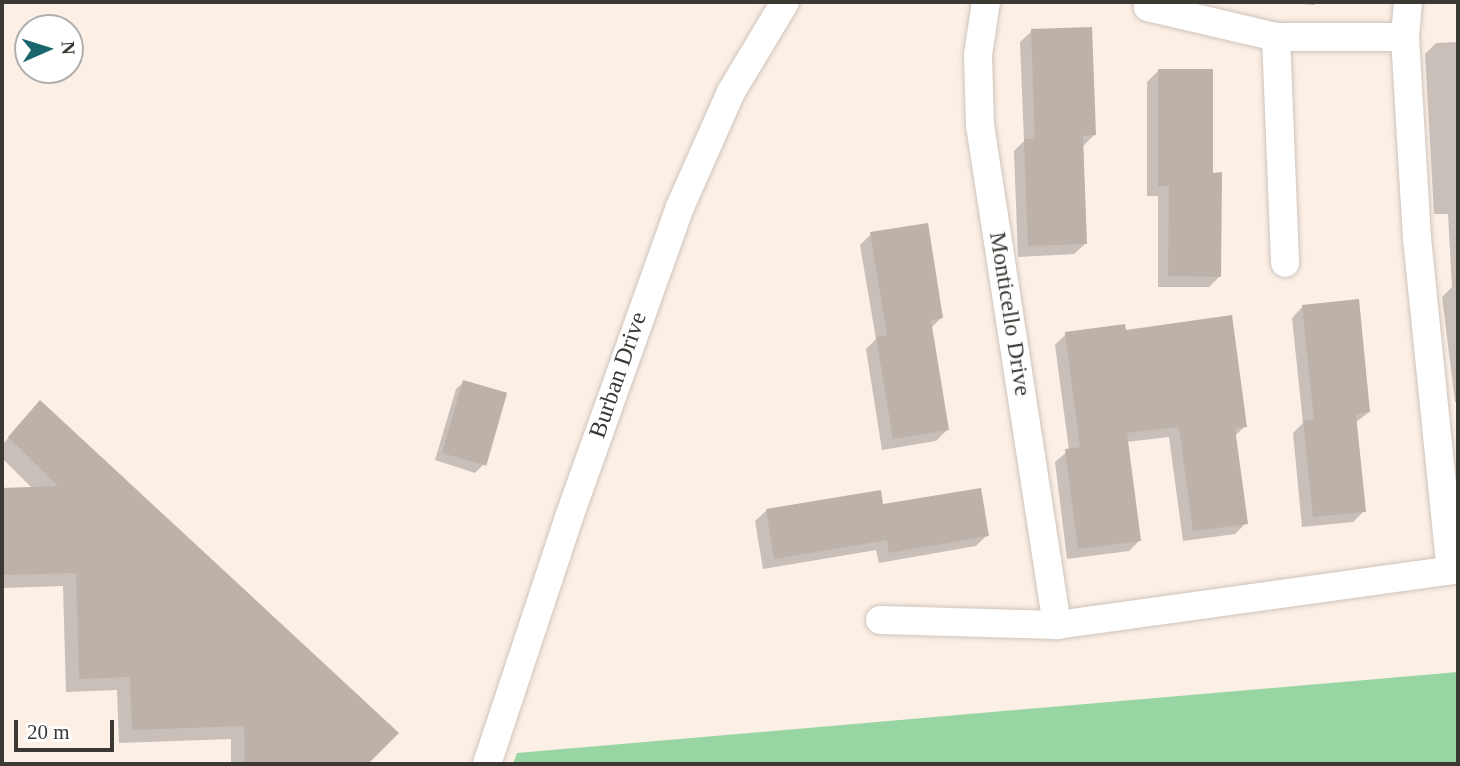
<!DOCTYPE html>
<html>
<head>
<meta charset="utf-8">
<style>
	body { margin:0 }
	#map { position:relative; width:1460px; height:766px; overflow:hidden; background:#fbefe6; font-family:"Times New Roman",serif }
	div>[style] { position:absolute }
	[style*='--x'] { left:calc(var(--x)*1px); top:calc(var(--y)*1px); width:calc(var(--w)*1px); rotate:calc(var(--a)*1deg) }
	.green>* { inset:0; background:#97d5a3 }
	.shadow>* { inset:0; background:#0003 }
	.building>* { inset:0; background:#bcb2a9; transform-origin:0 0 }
	.roads { filter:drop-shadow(0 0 2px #cfc4bb) drop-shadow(0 0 2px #cfc4bb) }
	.street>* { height:28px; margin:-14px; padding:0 14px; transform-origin:14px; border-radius:14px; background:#fff }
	span { translate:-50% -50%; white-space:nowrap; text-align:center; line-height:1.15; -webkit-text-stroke:5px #fff; paint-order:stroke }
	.street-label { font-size:24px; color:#3c3834 }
	.frame { position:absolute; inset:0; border:4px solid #3c3834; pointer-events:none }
	.north { position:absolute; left:14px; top:14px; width:70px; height:70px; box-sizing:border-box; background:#fff; border:2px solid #b1afae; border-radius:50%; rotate:87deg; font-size:19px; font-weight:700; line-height:28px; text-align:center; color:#3c3834 }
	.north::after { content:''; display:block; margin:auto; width:24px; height:32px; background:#18666c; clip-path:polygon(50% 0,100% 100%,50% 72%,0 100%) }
	.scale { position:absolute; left:14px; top:720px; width:100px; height:32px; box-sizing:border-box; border:4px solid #3c3834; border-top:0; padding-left:9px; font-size:21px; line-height:24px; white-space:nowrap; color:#3c3834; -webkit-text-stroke:5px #fff; paint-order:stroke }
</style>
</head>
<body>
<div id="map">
	<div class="green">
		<i style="clip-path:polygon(1458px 672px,1458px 764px,513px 764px,517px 753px)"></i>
	</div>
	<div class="shadow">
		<i style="clip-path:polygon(1276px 2px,1317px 2px,1314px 5px)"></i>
		<i style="clip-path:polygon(1032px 31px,1094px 135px,1083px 146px,1086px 243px,1074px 254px,1018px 257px,1014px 151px,1024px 141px,1020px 42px)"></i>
		<i style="clip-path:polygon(1458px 42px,1458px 402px,1455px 402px,1442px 297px,1452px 287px,1448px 214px,1434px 214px,1425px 54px,1436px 43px)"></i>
		<i style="clip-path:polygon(1158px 71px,1211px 174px,1220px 276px,1209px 287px,1158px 287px,1158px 196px,1147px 196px,1147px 82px)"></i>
		<i style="clip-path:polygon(871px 234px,941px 318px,931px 328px,947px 430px,936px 441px,882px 450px,866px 349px,876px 339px,860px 245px)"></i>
		<i style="clip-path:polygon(1303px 306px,1369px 412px,1355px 423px,1364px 511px,1353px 522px,1302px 527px,1293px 433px,1303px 423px,1292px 318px)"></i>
		<i style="clip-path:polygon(1124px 332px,1245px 426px,1234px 437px,1246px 523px,1235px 534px,1183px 541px,1169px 437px,1126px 442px,1140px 540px,1129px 551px,1067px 559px,1055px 462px,1069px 450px,1055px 345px,1066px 334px)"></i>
		<i style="clip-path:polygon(464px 382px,483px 465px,475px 473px,435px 460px,456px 389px)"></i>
		<i style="clip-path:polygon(27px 417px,396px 733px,366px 764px,333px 764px,326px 759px,326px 764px,231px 764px,231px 739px,119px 743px,117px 690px,66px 692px,63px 586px,2px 588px,2px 490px,33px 489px,2px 458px,2px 445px)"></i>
		<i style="clip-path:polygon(882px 506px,987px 535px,976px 546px,879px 563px,876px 550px,763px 569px,755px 521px,767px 510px)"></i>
	</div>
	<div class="building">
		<i style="clip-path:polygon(1092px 27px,1096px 135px,1083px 136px,1087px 244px,1028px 246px,1024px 139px,1035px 139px,1031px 29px)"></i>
		<i style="clip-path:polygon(1158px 69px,1213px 69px,1213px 173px,1222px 172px,1221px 277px,1168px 276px,1169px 186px,1158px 186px)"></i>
		<i style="clip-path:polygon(928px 223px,943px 318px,931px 320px,949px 430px,893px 439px,876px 337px,887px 335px,870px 232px)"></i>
		<i style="clip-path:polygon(1359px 299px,1370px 412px,1356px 414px,1366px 512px,1313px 517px,1303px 420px,1314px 420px,1302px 305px)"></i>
		<i style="clip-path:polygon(1232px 315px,1247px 427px,1235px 428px,1248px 524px,1193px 531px,1179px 427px,1127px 433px,1141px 541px,1078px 549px,1065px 449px,1080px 447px,1065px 332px,1125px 324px,1126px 330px)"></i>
		<i style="left:463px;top:380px;width:46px;height:76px;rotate:16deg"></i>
		<i style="clip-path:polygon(40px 400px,399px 733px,368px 764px,245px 764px,244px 726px,132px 730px,130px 677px,79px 679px,76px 573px,2px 575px,2px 488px,58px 486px,8px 437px)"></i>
		<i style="clip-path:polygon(981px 488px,989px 536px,889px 553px,887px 540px,774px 559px,766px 509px,881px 490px,883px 504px)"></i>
	</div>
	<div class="roads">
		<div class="street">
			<i style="--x:986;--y:2;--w:54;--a:98.6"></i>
			<i style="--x:978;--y:55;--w:70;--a:88.4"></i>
			<i style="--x:980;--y:125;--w:506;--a:81.25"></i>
			<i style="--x:1153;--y:2;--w:7;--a:135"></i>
			<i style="--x:1148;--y:7;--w:131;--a:13.2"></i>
			<i style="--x:1276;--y:37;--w:129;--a:0"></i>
			<i style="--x:1408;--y:2;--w:35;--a:95"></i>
			<i style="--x:1405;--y:37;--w:201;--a:86.6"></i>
			<i style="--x:1417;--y:238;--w:334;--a:84.2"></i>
			<i style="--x:1276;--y:37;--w:226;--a:87.7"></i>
			<i style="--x:880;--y:620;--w:177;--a:1.6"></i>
			<i style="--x:1057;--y:625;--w:405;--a:-7.9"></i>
			<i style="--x:487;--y:764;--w:260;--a:-71.6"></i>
			<i style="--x:569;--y:517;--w:329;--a:-70.3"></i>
			<i style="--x:680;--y:207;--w:126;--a:-66.1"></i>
			<i style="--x:731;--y:92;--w:105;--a:-59"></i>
		</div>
	</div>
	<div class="street-label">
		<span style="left:1010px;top:314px;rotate:81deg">Monticello Drive</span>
		<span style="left:618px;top:375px;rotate:-71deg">Burban Drive</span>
	</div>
	<div class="frame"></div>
	<div class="north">N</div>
	<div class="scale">20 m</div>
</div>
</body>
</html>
